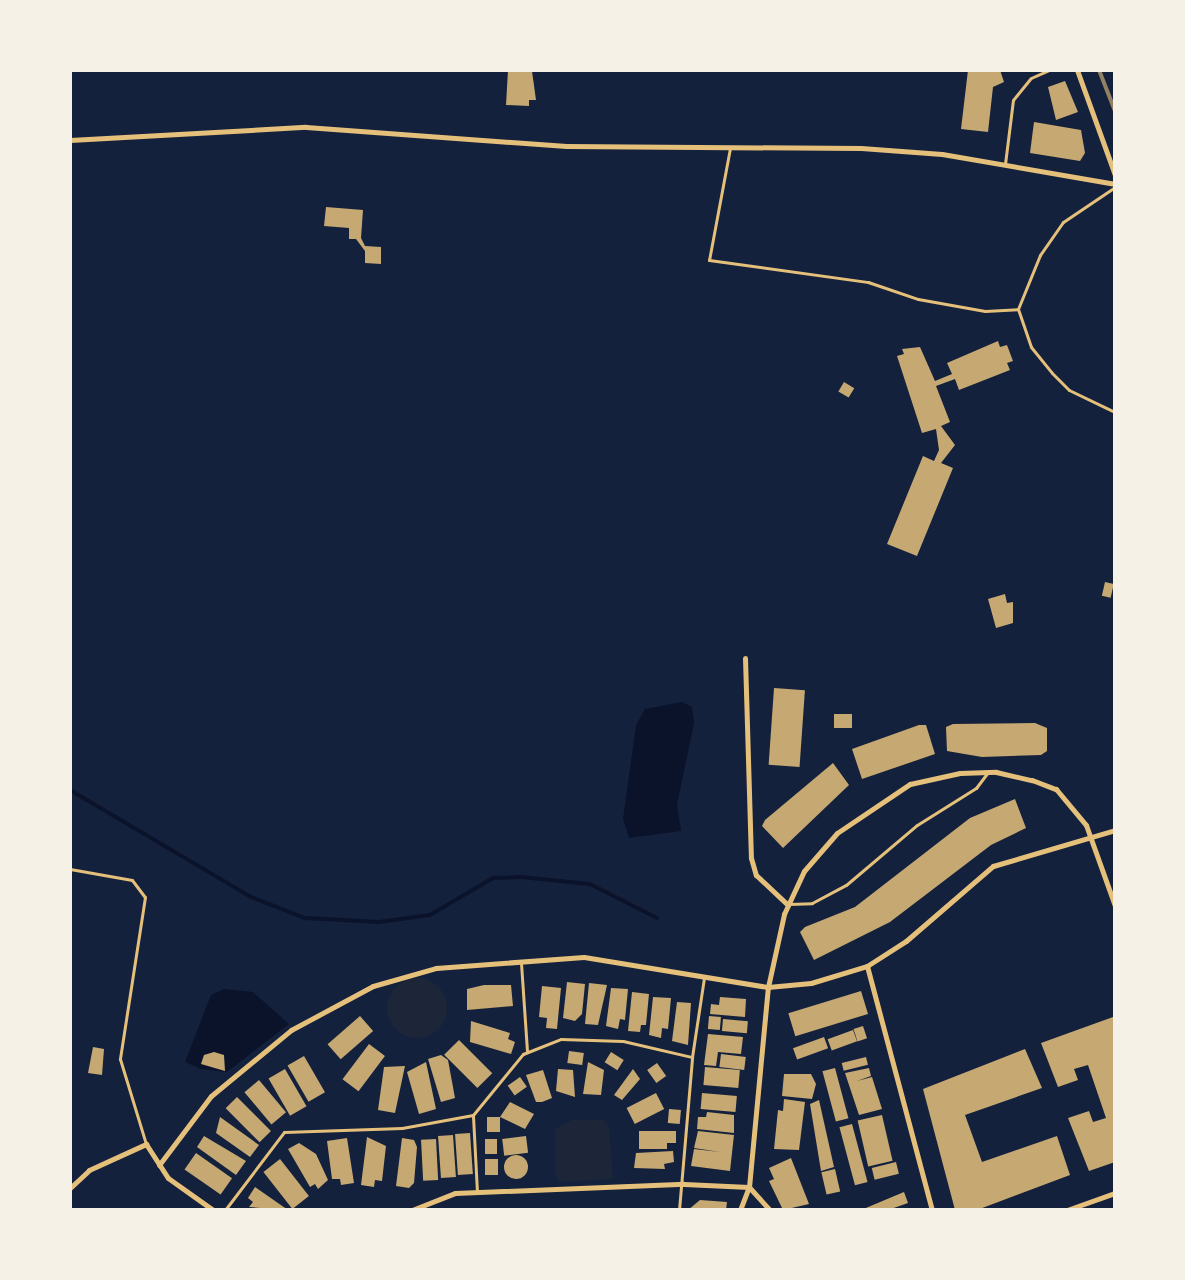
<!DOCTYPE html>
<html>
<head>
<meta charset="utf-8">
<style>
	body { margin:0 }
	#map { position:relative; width:1185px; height:1280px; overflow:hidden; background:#14213d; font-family:"Asap Condensed",sans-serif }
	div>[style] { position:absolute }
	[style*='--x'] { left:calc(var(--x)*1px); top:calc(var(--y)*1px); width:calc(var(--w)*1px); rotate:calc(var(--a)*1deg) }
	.green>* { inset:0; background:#1d2539 }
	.round { border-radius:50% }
	.water>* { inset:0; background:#0b132b }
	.stream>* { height:4px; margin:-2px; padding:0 2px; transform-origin:2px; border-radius:2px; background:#0b132b }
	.building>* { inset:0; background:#c6a872; transform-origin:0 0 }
	.service>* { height:3px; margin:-1.5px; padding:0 1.5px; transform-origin:1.5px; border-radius:1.5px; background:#e5c07b }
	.minor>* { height:5px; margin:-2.5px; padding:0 2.5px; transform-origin:2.5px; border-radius:2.5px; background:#e5c07b }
	.rail>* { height:4px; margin:-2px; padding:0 2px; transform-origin:2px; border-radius:2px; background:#918062 }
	span { translate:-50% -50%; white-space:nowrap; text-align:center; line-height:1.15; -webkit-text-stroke:6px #f6f1e7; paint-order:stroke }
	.frame { position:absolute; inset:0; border:72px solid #f6f1e7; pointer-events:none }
</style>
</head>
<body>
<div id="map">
	<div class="green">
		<i class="round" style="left:387px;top:978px;width:60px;height:60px"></i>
		<i style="clip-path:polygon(572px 1120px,603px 1120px,609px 1127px,613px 1179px,560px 1182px,555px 1176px,555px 1129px)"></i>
	</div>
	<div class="water">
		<i style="clip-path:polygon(682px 702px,692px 707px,694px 723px,677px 805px,681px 831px,629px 838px,623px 819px,636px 725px,645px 709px)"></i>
		<i style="clip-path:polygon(224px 989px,253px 992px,289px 1024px,227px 1072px,201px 1069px,185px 1062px,211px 995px)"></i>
	</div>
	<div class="stream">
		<i style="--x:70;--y:790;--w:210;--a:30.6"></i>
		<i style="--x:251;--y:897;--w:58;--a:21.3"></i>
		<i style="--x:305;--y:918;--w:74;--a:3.1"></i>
		<i style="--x:379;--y:922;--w:51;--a:-7.8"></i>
		<i style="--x:430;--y:915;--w:73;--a:-30.4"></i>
		<i style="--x:493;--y:878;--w:28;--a:-2"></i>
		<i style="--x:521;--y:877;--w:69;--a:5.8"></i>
		<i style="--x:590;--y:884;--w:75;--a:26.9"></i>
	</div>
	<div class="building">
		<i style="clip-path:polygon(508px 70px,532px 71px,536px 100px,529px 100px,529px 106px,506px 105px)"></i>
		<i style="clip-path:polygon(968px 70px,1000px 70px,1004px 82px,993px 87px,988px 132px,961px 129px)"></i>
		<i style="clip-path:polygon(1065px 81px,1078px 112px,1056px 120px,1048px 87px)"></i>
		<i style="clip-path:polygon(1034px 122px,1081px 130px,1085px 153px,1080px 161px,1030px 153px)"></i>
		<i style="clip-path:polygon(326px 207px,363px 210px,361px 238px,365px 246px,381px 247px,381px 264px,365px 263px,365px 251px,356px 239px,349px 239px,349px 228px,324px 226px)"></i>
		<i style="clip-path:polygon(998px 341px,1000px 347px,1007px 345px,1013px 361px,1007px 363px,1010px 370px,959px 390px,955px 379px,936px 386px,950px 422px,941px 426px,955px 445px,941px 463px,953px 468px,917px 556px,887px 544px,923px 456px,934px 461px,939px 450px,936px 429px,922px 433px,897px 356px,904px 354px,902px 349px,920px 347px,935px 381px,952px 374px,947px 363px)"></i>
		<i style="left:844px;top:382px;width:12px;height:11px;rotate:31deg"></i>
		<i style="left:1105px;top:582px;width:9px;height:14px;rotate:13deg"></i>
		<i style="clip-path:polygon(1005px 594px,1007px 603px,1013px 602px,1013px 623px,996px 628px,988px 599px)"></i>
		<i style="left:774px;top:688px;width:31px;height:77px;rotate:4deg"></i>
		<i style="left:834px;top:714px;width:18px;height:14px"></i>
		<i style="clip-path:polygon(1035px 723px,1047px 728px,1047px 751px,1041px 755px,982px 757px,947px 751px,946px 727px,953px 724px)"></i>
		<i style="clip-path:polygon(919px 725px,926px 725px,935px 754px,862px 779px,852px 749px)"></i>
		<i style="clip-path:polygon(833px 763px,849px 785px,783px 848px,762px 826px,765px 820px)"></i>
		<i style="clip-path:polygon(1015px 799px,1026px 828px,991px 845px,890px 922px,814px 960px,800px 932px,805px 927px,855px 907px,970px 818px)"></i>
		<i style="clip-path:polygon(567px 982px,585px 984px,582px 1014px,575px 1021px,563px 1018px)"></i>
		<i style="clip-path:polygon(589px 983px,607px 985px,598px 1025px,585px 1024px)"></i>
		<i style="clip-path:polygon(484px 985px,511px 985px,513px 1006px,467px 1010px,467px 989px)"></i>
		<i style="clip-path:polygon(542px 986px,561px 988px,557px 1029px,546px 1028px,547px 1018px,539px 1017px)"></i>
		<i style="clip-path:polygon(611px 988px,628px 989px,625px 1020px,620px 1019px,618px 1029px,606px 1026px)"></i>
		<i style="left:861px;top:991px;width:24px;height:76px;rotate:73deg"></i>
		<i style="clip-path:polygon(632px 992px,649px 994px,646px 1025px,641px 1025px,640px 1032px,628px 1031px)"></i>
		<i style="clip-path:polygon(653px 997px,671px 998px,668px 1029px,662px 1028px,661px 1038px,649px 1035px)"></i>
		<i style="clip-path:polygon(720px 997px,746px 999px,745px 1017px,710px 1014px,711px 1004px,719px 1005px)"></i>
		<i style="clip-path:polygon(677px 1002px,691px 1003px,688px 1045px,672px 1041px)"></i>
		<i style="left:360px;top:1016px;width:20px;height:43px;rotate:49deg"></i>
		<i style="left:709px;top:1016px;width:12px;height:13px;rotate:5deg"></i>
		<i style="clip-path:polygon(1113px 1017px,1115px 1162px,1089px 1171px,1068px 1118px,1089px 1111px,1093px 1122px,1106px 1118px,1088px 1065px,1074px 1069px,1078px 1080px,1058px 1087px,1041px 1043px)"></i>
		<i style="left:723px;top:1019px;width:25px;height:12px;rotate:5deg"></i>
		<i style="clip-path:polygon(471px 1021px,510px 1033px,508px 1039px,515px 1042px,511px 1054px,470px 1042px)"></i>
		<i style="left:863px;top:1026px;width:13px;height:10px;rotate:72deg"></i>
		<i style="left:853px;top:1030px;width:12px;height:27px;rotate:70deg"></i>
		<i style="clip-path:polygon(708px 1034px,743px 1037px,741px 1054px,718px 1052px,716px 1066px,704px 1065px)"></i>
		<i style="left:824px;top:1037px;width:12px;height:33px;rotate:70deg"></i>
		<i style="left:459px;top:1040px;width:47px;height:21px;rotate:45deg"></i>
		<i style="left:369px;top:1044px;width:20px;height:44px;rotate:37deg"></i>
		<i style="clip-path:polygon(93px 1047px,104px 1049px,102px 1075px,88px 1073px)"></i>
		<i style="clip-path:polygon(1025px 1049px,1042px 1088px,965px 1115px,982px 1162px,1057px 1136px,1070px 1175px,977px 1210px,955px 1210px,923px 1089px)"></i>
		<i style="left:569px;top:1051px;width:15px;height:12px;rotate:8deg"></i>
		<i style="clip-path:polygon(214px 1052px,224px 1055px,225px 1071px,201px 1064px,204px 1055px)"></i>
		<i style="left:611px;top:1052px;width:15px;height:12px;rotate:32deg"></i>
		<i style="left:721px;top:1054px;width:25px;height:13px;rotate:7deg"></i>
		<i style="clip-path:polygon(441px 1055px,448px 1060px,455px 1098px,441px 1102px,428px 1059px)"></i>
		<i style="left:304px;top:1056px;width:42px;height:19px;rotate:60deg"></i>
		<i style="left:866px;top:1057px;width:8px;height:25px;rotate:76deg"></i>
		<i style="clip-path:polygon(426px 1062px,436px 1109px,419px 1114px,407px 1072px)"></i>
		<i style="clip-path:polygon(588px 1062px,604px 1070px,601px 1095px,583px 1094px)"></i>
		<i style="left:657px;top:1063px;width:16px;height:12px;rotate:55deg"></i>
		<i style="clip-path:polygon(405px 1066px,395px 1113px,378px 1110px,384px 1067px)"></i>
		<i style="left:705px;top:1067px;width:35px;height:18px;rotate:5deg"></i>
		<i style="left:835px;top:1068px;width:52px;height:13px;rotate:75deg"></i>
		<i style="clip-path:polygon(869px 1068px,871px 1076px,857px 1081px,872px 1077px,882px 1109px,859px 1115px,845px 1073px)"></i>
		<i style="left:285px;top:1069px;width:43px;height:19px;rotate:60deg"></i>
		<i style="clip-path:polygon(558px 1069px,573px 1070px,575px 1097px,556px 1091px)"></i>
		<i style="clip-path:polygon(633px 1069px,640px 1079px,622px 1100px,614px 1095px)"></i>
		<i style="clip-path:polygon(543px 1070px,552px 1098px,542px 1102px,536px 1102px,526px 1075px)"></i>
		<i style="clip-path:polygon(784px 1074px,811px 1074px,816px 1084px,812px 1099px,782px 1096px)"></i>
		<i style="left:520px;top:1077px;width:12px;height:15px;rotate:55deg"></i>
		<i style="left:259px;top:1080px;width:42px;height:19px;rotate:50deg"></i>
		<i style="left:656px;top:1093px;width:18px;height:33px;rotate:63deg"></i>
		<i style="left:702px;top:1093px;width:35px;height:16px;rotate:5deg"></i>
		<i style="left:237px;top:1097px;width:48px;height:16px;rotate:45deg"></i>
		<i style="clip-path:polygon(784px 1099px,805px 1102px,799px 1150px,774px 1149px,778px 1110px,783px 1111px)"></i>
		<i style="clip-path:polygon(819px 1100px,834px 1167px,821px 1171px,810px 1104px)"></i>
		<i style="clip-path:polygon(510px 1102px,534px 1114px,525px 1129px,500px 1117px)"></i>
		<i style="left:669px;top:1109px;width:12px;height:14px;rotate:5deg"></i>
		<i style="clip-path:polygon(707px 1112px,734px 1115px,734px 1133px,697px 1129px,698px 1117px,706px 1117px)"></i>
		<i style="left:882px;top:1115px;width:47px;height:25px;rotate:77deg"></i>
		<i style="clip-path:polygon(220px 1117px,259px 1145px,250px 1157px,216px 1133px)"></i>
		<i style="left:487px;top:1117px;width:13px;height:15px"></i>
		<i style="left:852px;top:1124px;width:60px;height:13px;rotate:75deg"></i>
		<i style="clip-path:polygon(639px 1131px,676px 1131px,676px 1143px,667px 1143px,667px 1149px,639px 1149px)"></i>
		<i style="clip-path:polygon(698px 1131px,734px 1135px,730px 1171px,691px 1166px,694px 1149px,720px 1152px,694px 1148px)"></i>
		<i style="left:470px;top:1133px;width:41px;height:15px;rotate:86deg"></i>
		<i style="left:453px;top:1135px;width:42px;height:15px;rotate:86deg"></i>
		<i style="clip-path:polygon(204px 1136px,246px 1161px,236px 1175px,197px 1147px)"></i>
		<i style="left:526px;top:1136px;width:17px;height:24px;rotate:83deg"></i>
		<i style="clip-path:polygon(367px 1137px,386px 1146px,382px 1181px,375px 1180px,374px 1187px,361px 1185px)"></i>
		<i style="clip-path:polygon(347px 1138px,354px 1183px,341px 1185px,340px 1179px,332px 1179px,327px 1141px)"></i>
		<i style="clip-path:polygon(402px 1138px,414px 1140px,417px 1147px,414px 1183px,409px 1188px,396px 1186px)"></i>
		<i style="left:436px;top:1139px;width:41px;height:15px;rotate:87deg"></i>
		<i style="left:485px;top:1139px;width:12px;height:15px"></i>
		<i style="clip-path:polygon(299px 1143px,316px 1154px,328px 1180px,318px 1189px,315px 1184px,310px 1187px,288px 1149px)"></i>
		<i style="clip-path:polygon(673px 1151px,674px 1162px,664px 1164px,665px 1169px,634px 1168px,636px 1153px)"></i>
		<i style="left:196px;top:1153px;width:44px;height:20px;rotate:35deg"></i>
		<i class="round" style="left:504px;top:1155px;width:24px;height:24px"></i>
		<i style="clip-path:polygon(791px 1158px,809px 1204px,783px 1210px,769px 1181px,774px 1179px,769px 1168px)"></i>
		<i style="left:280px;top:1159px;width:47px;height:21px;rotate:52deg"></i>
		<i style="left:485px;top:1159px;width:13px;height:16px"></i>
		<i style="left:896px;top:1162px;width:12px;height:25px;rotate:76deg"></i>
		<i style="left:835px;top:1169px;width:23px;height:14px;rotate:77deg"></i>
		<i style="clip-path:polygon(255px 1187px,288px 1210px,249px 1207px,253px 1202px,248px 1198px)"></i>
		<i style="clip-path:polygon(904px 1192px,908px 1203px,888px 1210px,861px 1210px)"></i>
		<i style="clip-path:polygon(700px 1200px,727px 1202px,726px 1210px,688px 1210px)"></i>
	</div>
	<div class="service">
		<i style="--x:730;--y:148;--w:114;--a:100.6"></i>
		<i style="--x:709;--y:260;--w:161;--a:7.9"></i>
		<i style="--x:868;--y:282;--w:53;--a:18.8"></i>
		<i style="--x:918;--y:299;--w:68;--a:10.2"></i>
		<i style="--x:985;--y:311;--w:33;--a:-3"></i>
		<i style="--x:1005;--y:164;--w:64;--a:-82.9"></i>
		<i style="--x:1013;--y:100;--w:28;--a:-51"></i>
		<i style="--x:1031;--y:78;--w:20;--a:-24"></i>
		<i style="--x:1115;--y:187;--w:63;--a:146.1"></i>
		<i style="--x:1063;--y:222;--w:40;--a:124.9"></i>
		<i style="--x:1040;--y:255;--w:58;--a:112.2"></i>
		<i style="--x:1018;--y:309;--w:40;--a:71.1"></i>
		<i style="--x:1031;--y:347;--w:33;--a:51"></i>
		<i style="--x:1052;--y:373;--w:24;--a:45"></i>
		<i style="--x:1069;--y:390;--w:51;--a:25.6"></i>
		<i style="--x:70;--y:869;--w:63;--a:10.1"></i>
		<i style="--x:132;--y:880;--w:21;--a:53"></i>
		<i style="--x:145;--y:897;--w:164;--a:98.8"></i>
		<i style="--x:120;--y:1059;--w:89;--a:73"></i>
		<i style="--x:789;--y:904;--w:23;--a:-2"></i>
		<i style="--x:812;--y:903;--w:38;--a:-28"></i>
		<i style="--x:846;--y:885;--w:93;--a:-40.2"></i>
		<i style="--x:917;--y:825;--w:70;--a:-32.1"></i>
		<i style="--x:976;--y:788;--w:20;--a:-53"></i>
		<i style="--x:521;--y:963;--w:88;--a:86.1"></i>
		<i style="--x:473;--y:1116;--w:77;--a:87"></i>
		<i style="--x:225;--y:1210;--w:98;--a:-52.9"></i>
		<i style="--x:284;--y:1132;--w:118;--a:-1.9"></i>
		<i style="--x:402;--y:1128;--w:72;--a:-10.4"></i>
		<i style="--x:473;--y:1115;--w:79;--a:-50.7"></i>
		<i style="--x:523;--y:1054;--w:41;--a:-21.5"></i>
		<i style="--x:561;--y:1039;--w:62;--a:1.8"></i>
		<i style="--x:623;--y:1041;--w:71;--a:13.1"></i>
		<i style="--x:679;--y:1210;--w:154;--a:-85.1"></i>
		<i style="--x:692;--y:1057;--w:80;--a:-81.4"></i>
	</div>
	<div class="minor">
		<i style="--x:1077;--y:70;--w:112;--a:70.1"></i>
		<i style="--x:70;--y:140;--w:236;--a:-3.2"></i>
		<i style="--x:306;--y:127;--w:261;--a:4.2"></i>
		<i style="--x:566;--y:146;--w:295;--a:0.4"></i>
		<i style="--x:861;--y:148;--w:81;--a:4.2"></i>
		<i style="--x:942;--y:154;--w:176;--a:9.8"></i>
		<i style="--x:745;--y:658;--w:200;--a:88.3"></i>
		<i style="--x:751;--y:858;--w:18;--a:74"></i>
		<i style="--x:756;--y:875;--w:44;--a:43.2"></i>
		<i style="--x:867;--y:966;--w:253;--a:75.1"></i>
		<i style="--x:159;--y:1165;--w:86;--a:-53"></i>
		<i style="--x:211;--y:1096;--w:104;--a:-39.5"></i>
		<i style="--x:291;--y:1030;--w:93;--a:-28.2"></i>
		<i style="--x:373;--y:986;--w:66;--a:-15.9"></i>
		<i style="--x:436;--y:968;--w:148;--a:-4.3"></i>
		<i style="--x:584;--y:957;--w:186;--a:9.3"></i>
		<i style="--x:768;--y:987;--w:43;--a:-5.3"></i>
		<i style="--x:811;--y:983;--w:59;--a:-16.9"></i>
		<i style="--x:867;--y:966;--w:46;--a:-32.7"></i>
		<i style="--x:906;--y:941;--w:115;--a:-40.8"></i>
		<i style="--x:993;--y:866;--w:127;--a:-16.4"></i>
		<i style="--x:70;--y:1188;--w:26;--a:-43"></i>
		<i style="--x:89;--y:1170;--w:63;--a:-24.5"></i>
		<i style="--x:146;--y:1144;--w:40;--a:57.1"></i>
		<i style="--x:168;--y:1178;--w:55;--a:35.4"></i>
		<i style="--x:412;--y:1210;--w:46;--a:-21.6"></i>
		<i style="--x:455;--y:1193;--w:229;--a:-2.3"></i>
		<i style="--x:684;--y:1184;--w:65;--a:2.6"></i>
		<i style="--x:749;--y:1187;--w:31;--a:48"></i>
		<i style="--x:740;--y:1210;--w:25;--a:-69"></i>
		<i style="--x:749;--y:1187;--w:201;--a:-84.6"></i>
		<i style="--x:768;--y:987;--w:75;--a:-77.6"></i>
		<i style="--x:784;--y:914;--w:47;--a:-65.1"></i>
		<i style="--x:804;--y:871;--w:50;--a:-49"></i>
		<i style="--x:837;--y:833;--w:88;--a:-33.9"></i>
		<i style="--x:910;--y:784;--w:51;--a:-12.4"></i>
		<i style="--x:960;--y:773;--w:36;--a:-2"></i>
		<i style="--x:996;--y:772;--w:37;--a:13"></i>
		<i style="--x:1032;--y:780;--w:26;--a:21"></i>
		<i style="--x:1056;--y:789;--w:47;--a:50.2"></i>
		<i style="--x:1086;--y:825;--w:86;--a:70.3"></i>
		<i style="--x:1067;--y:1210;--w:51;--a:-19.5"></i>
	</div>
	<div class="rail">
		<i style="--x:1099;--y:70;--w:44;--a:68.7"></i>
	</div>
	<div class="frame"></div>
</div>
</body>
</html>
